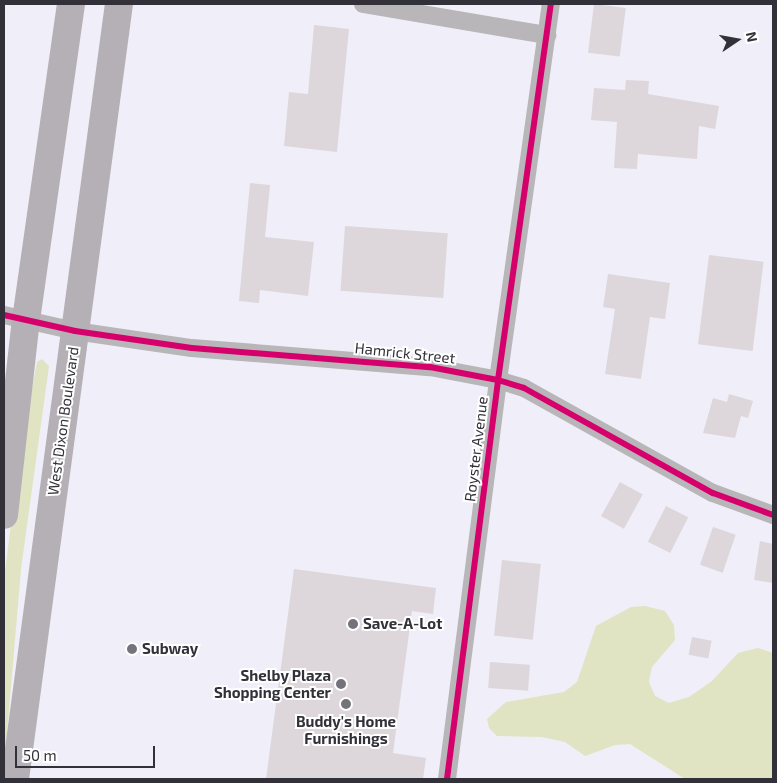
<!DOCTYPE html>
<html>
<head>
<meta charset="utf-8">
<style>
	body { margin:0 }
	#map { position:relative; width:777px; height:783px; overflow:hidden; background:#f0eef8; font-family:"Exo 2",sans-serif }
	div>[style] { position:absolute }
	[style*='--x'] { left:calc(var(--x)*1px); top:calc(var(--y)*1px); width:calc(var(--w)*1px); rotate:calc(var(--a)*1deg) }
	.green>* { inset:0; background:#e0e4c2 }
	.building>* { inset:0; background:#ddd7dc; transform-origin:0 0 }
	.minor>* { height:18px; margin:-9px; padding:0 9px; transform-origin:9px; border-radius:9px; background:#b8b6b9 }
	.trunk>* { height:28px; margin:-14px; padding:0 14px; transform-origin:14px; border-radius:14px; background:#b4b0b5 }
	.cycleway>* { height:6px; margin:-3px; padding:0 3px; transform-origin:3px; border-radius:3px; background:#d6006c }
	.dots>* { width:14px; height:14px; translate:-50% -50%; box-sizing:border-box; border:2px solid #fff; border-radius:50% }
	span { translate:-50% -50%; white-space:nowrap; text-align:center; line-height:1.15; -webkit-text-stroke:4px #fff; paint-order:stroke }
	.street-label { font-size:15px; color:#32313a }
	.poi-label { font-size:15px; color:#32313a; font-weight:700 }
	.left { translate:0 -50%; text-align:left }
	.right { translate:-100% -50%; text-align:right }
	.frame { position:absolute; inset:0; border:5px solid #32313a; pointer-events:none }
	.north { position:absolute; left:712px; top:15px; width:50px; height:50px; -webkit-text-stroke:4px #fff; paint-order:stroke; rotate:78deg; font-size:14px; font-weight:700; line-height:20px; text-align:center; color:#32313a }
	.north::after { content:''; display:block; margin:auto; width:18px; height:22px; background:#32313a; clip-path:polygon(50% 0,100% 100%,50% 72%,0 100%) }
	.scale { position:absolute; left:15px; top:746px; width:140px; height:22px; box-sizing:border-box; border:2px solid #32313a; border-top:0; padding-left:6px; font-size:15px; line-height:18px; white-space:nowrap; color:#32313a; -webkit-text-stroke:4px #fff; paint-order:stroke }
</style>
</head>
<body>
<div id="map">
	<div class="green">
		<i style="clip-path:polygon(42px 359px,49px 366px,21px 569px,4px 769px,4px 579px,21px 446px,37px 362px)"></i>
		<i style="clip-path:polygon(645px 606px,665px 611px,674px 625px,675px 640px,652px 667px,649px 682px,655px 696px,669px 703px,689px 697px,712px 681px,738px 653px,758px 648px,773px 653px,773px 779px,685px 779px,630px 744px,615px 745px,585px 756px,565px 742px,542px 737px,497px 736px,489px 728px,487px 719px,506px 702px,564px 692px,577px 682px,596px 626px,631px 607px)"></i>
	</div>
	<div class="building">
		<i style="left:594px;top:4px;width:32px;height:49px;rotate:7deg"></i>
		<i style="clip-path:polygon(314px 25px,349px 29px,337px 152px,284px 146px,289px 92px,308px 94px)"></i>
		<i style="clip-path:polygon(626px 80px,649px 81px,648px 94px,719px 106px,715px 129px,699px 126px,697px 159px,638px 154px,637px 169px,614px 168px,617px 122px,591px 120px,594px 88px,625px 90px)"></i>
		<i style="clip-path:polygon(250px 183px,270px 185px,265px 237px,314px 242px,308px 296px,260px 290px,259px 303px,239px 301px)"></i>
		<i style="left:345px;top:226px;width:103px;height:65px;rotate:4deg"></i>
		<i style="left:709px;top:255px;width:55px;height:90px;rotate:7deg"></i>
		<i style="clip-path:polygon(608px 274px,670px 283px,665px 319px,650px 317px,641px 379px,605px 374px,615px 309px,603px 307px)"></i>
		<i style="clip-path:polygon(729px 394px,753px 401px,748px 418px,741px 416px,735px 438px,703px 433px,713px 398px,727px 402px)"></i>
		<i style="left:620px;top:482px;width:26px;height:39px;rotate:29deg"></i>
		<i style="left:666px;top:506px;width:25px;height:40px;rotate:27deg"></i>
		<i style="left:713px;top:527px;width:24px;height:40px;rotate:19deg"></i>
		<i style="clip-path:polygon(760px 541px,773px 544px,773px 583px,754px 580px)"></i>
		<i style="left:502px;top:560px;width:39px;height:76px;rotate:6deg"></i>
		<i style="clip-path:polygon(294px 569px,436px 588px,433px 614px,412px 611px,393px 753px,426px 758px,423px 779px,266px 779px)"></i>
		<i style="left:692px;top:637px;width:20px;height:18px;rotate:11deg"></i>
		<i style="left:490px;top:662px;width:40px;height:26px;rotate:4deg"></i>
	</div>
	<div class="minor">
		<i style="--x:363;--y:4;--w:187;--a:9.6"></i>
		<i style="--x:4;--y:315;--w:73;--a:12.7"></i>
		<i style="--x:75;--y:331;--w:118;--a:8.3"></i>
		<i style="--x:192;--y:348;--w:239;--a:4.6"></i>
		<i style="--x:430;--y:367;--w:69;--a:10.8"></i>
		<i style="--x:498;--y:380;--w:27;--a:17"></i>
		<i style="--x:524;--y:388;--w:216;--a:29.1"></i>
		<i style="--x:713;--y:493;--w:64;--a:20.1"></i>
		<i style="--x:447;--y:779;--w:402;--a:-82.7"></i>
		<i style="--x:498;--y:380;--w:380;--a:-82"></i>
	</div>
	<div class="trunk">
		<i style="--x:4;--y:515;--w:196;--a:-83.6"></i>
		<i style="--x:26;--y:320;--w:319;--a:-81.9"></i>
		<i style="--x:15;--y:779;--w:782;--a:-82.36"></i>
	</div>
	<div class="cycleway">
		<i style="--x:4;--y:315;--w:73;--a:12.7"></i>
		<i style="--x:75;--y:331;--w:118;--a:8.3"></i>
		<i style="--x:192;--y:348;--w:239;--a:4.6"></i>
		<i style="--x:430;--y:367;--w:69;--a:10.8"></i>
		<i style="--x:498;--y:380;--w:27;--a:17"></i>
		<i style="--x:524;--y:388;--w:216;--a:29.1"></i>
		<i style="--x:713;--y:493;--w:64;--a:20.1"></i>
		<i style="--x:447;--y:779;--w:402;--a:-82.7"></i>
		<i style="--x:498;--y:380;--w:380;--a:-82"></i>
	</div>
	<div class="dots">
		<i style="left:353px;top:624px;background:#74737c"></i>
		<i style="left:132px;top:649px;background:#74737c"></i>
		<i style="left:341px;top:684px;background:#74737c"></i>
		<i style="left:346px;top:704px;background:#74737c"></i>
	</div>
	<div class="street-label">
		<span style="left:405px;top:353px;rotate:6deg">Hamrick Street</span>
		<span style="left:63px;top:421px;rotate:-82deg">West Dixon Boulevard</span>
		<span style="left:476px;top:449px;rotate:-83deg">Royster Avenue</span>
	</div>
	<div class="poi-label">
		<span class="left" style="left:363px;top:624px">Save-A-Lot</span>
		<span class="left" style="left:142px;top:649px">Subway</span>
		<span class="right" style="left:331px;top:684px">Shelby Plaza<br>Shopping Center</span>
		<span style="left:346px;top:730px">Buddy's Home<br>Furnishings</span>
	</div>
	<div class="frame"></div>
	<div class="north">N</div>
	<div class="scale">50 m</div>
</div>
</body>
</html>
